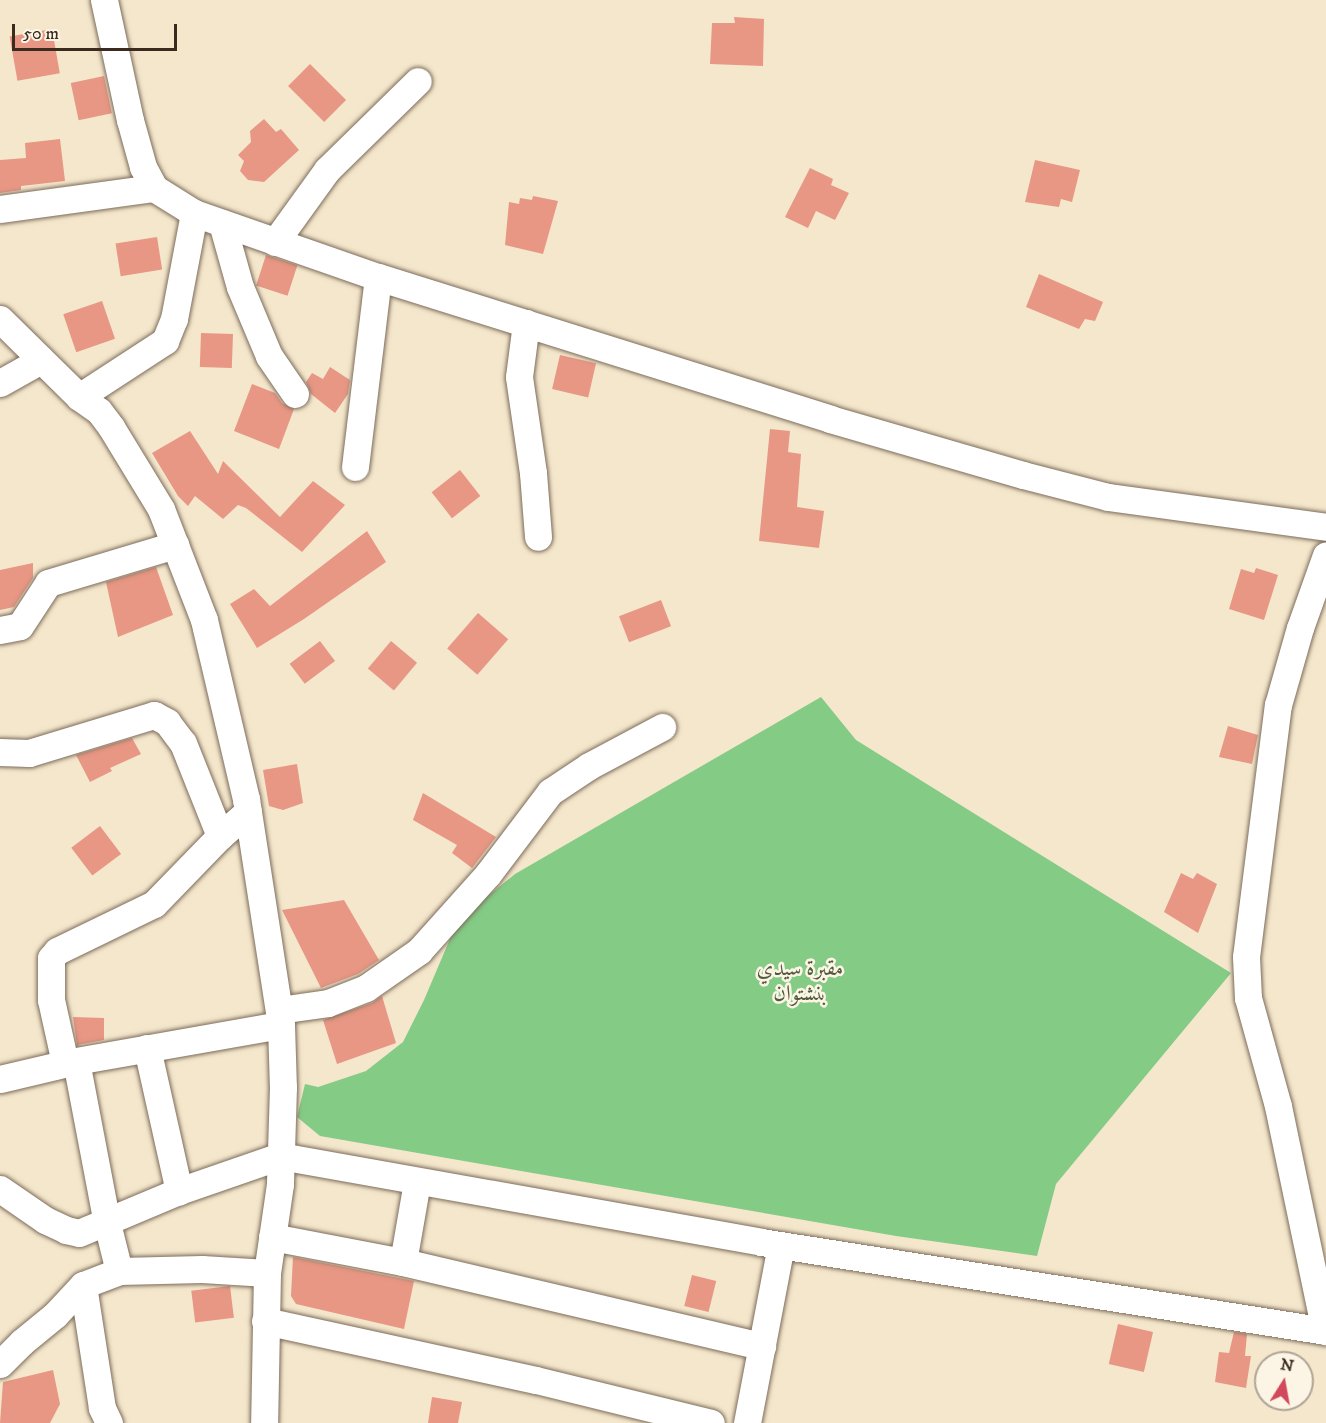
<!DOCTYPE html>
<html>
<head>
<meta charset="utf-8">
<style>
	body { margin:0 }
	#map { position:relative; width:1326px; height:1423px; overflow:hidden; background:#f5e7cc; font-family:"IM FELL DW Pica",Amiri,serif }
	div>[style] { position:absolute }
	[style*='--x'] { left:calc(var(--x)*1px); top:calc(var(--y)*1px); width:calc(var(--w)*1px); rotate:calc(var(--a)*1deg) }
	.green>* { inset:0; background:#84cb86 }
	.building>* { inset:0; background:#e79784; transform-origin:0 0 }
	.roads { filter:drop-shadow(0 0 2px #7c6c5b) drop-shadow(0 0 2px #7c6c5b) }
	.minor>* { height:27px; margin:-13.5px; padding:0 13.5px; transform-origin:13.5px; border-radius:13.5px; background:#fff }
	span { translate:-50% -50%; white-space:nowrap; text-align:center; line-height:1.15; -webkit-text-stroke:5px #fcf5e5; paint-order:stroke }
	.park-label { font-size:22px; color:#515a3d }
	.north { position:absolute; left:1254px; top:1351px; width:60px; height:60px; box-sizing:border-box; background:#fcf5e5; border:2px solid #afa495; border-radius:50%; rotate:11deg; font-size:16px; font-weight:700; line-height:24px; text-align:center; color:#3b2a1e }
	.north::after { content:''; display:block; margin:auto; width:21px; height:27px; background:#d1495b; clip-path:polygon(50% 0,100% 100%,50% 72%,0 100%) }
	.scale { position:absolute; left:12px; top:24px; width:165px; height:27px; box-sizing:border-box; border:3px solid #3b2a1e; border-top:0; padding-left:8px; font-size:18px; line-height:21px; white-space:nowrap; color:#3b2a1e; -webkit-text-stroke:4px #fcf5e5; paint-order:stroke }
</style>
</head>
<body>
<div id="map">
	<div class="green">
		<i style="clip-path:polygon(821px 697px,856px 740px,1231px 973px,1056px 1184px,1037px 1256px,896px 1236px,320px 1136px,297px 1117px,305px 1084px,318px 1087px,366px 1071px,403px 1042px,424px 1000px,458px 920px,515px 874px)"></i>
	</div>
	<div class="building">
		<i style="clip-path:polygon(734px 17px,764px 19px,763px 66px,710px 64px,712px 23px,735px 23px)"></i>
		<i style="left:52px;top:29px;width:45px;height:43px;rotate:80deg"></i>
		<i style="left:310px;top:64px;width:51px;height:31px;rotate:45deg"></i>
		<i style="left:104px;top:76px;width:38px;height:34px;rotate:78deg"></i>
		<i style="clip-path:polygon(264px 119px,276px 132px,281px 129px,299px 150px,264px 182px,248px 180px,240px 171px,244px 161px,238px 155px,251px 142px,250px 131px)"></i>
		<i style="clip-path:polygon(60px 139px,65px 181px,21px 186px,21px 190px,0 193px,0 160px,26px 158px,25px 143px)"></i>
		<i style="clip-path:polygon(1035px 160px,1080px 170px,1072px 202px,1061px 199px,1059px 207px,1025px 202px)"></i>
		<i style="clip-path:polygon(810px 168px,833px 179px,831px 185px,849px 193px,835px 220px,816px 211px,808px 228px,785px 217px)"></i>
		<i style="clip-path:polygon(533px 196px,558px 201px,543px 254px,505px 245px,509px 202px,519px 204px,520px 198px,532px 200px)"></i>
		<i style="left:157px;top:237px;width:33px;height:42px;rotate:81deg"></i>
		<i style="left:266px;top:255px;width:33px;height:32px;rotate:18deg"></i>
		<i style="clip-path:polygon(1039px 274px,1103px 302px,1095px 321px,1085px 319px,1079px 329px,1026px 307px)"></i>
		<i style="left:102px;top:301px;width:40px;height:41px;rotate:71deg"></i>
		<i style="left:201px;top:333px;width:32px;height:34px;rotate:2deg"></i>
		<i style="left:560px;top:355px;width:37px;height:35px;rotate:13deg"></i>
		<i style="clip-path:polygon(330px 367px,350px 380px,348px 394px,335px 413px,311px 394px,306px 382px,312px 373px,323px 379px)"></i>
		<i style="clip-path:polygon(252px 384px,275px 393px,282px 403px,294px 409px,279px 449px,234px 431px)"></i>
		<i style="clip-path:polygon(770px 429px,790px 431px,788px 452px,801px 454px,797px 507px,824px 511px,819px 548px,759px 541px)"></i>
		<i style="clip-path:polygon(190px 431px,218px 474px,223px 461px,280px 517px,313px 481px,345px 505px,302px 552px,246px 508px,238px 505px,223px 519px,195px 496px,188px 506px,178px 496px,152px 453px)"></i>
		<i style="left:460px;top:470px;width:33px;height:36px;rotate:52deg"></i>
		<i style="clip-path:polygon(367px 531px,386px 562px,304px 619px,257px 648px,230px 604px,254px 589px,270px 606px)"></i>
		<i style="clip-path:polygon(33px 563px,33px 578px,14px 607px,0 610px,0 570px)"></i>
		<i style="clip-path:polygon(156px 567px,173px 615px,118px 637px,106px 582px)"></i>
		<i style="clip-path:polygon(1256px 568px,1278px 575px,1264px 620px,1229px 609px,1241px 569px,1254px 573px)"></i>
		<i style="left:661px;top:600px;width:28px;height:45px;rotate:69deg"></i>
		<i style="left:478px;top:613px;width:40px;height:47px;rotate:41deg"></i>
		<i style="left:320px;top:641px;width:25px;height:38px;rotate:53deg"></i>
		<i style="left:391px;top:641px;width:34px;height:36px;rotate:40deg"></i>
		<i style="clip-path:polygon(1228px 726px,1258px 735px,1252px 764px,1219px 757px)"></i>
		<i style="clip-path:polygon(132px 738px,141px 754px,110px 768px,112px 771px,90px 782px,76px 755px)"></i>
		<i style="clip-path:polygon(297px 764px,303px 803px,283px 810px,269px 806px,263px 770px)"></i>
		<i style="clip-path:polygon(423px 793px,496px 837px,472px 868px,452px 853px,457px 845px,413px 820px)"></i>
		<i style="left:100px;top:826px;width:35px;height:36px;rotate:53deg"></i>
		<i style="clip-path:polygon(1181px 873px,1193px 879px,1197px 873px,1217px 884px,1198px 933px,1164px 912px)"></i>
		<i style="clip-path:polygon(344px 900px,379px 960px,358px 974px,321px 988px,282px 910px)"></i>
		<i style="clip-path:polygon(382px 996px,396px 1043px,337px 1064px,323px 1020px,372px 1003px)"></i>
		<i style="clip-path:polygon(73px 1017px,104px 1018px,104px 1040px,77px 1045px)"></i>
		<i style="clip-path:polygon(293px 1257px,414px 1281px,404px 1329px,296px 1304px,291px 1296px)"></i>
		<i style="left:692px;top:1275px;width:25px;height:32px;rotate:14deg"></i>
		<i style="left:230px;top:1286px;width:32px;height:39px;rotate:83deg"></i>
		<i style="left:1118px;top:1324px;width:36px;height:41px;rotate:13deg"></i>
		<i style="clip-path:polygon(1234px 1332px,1247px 1334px,1245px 1356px,1251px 1356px,1246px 1388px,1215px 1382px,1219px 1352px,1229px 1353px)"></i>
		<i style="clip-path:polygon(53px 1370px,60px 1404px,50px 1423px,0 1423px,3px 1382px)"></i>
		<i style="clip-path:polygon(432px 1397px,462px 1402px,458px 1423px,428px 1423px)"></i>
	</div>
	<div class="roads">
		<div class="minor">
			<i style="--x:104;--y:0;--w:123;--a:77.8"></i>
			<i style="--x:130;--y:120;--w:49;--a:74.5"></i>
			<i style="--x:143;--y:167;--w:24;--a:62"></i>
			<i style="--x:154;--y:188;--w:47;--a:32"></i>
			<i style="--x:194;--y:213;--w:195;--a:19.2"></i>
			<i style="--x:378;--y:277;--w:474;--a:17.4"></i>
			<i style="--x:830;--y:419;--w:201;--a:16.2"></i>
			<i style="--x:1023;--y:475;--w:88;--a:14.5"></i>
			<i style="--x:1108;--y:497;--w:220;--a:7.8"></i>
			<i style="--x:0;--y:209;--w:155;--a:-7.8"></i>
			<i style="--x:222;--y:223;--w:66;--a:74.3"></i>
			<i style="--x:240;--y:287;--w:75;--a:67.2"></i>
			<i style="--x:269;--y:356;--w:46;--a:55.6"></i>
			<i style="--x:275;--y:242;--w:89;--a:-54.2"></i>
			<i style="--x:327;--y:170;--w:127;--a:-44.4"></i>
			<i style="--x:0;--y:319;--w:111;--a:44.6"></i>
			<i style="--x:79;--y:397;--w:24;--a:35"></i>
			<i style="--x:99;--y:411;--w:20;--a:53"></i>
			<i style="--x:111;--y:427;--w:96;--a:58.6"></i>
			<i style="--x:161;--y:509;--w:119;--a:68.8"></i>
			<i style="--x:204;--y:620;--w:184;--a:76.8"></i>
			<i style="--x:246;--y:799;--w:229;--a:81.2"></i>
			<i style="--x:281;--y:1025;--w:62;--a:88.2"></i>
			<i style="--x:283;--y:1087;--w:97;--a:91.8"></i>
			<i style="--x:280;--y:1184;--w:90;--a:98.3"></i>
			<i style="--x:267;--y:1273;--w:150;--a:91.1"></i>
			<i style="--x:526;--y:323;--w:54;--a:97.4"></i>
			<i style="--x:519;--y:377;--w:97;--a:81.7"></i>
			<i style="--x:533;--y:473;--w:64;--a:85.5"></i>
			<i style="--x:0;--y:383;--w:47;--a:-29.3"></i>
			<i style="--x:79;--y:397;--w:103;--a:-33.1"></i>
			<i style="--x:165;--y:341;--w:24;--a:-68"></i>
			<i style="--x:174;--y:319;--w:108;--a:-79.3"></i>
			<i style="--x:355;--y:467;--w:191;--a:-83.1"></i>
			<i style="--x:0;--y:630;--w:20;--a:-11"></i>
			<i style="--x:20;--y:626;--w:51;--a:-56.9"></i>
			<i style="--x:48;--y:583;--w:133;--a:-16.7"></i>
			<i style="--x:0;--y:752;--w:29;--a:2"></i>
			<i style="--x:29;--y:753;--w:131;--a:-16.9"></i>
			<i style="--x:154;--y:715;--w:15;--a:28"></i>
			<i style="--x:167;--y:722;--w:26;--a:53"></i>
			<i style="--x:183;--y:743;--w:100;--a:68.3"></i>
			<i style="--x:279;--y:1010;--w:49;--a:-8.1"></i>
			<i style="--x:328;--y:1003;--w:41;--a:-21.5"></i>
			<i style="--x:366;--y:988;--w:65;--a:-34.9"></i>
			<i style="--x:419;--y:951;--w:103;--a:-48.1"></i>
			<i style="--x:488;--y:874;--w:103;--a:-52.9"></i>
			<i style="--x:550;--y:792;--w:47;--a:-33.7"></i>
			<i style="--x:589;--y:766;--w:83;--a:-28.1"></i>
			<i style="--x:147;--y:1048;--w:147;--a:77.4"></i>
			<i style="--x:76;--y:1061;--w:165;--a:79.2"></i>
			<i style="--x:107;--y:1223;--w:49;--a:76"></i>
			<i style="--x:65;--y:1063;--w:65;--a:-102.5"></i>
			<i style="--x:51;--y:1000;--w:42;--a:-90"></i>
			<i style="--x:51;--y:958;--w:9;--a:-49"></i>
			<i style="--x:57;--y:951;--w:108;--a:-25.9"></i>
			<i style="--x:154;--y:904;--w:95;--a:-45.9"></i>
			<i style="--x:220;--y:836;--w:37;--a:-41"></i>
			<i style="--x:0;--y:1079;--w:78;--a:-13.3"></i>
			<i style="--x:76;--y:1061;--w:208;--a:-10"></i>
			<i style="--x:0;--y:1189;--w:55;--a:34.6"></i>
			<i style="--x:45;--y:1220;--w:23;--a:25"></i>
			<i style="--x:66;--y:1230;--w:13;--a:13"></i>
			<i style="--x:79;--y:1233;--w:108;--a:-22.8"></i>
			<i style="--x:179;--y:1191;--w:107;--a:-19.1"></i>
			<i style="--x:280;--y:1156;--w:489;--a:10.1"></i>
			<i style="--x:761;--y:1242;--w:572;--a:8.95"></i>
			<i style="--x:272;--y:1237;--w:133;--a:10.8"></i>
			<i style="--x:403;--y:1262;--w:369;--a:13.2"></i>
			<i style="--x:403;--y:1262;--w:81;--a:-80.1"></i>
			<i style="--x:265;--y:1321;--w:277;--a:12.3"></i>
			<i style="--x:536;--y:1380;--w:180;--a:13.8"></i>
			<i style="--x:1325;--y:1331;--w:230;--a:-101.8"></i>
			<i style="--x:1278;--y:1106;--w:112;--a:-105.5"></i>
			<i style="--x:1248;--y:998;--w:41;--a:-92.8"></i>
			<i style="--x:1246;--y:957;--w:254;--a:-82.8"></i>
			<i style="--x:1278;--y:705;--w:80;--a:-74.1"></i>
			<i style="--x:1300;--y:628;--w:77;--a:-70.4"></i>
			<i style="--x:0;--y:1364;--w:31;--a:-45"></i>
			<i style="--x:22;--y:1342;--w:43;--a:-39.3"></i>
			<i style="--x:55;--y:1315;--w:41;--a:-47"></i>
			<i style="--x:109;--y:1423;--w:17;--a:-115"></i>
			<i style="--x:102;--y:1408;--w:124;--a:-98.8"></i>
			<i style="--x:83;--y:1285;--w:39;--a:-21"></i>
			<i style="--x:119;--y:1271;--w:83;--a:-1.4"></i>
			<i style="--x:202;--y:1269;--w:65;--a:3.5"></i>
			<i style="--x:747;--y:1423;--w:181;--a:-79.2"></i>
		</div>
	</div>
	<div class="park-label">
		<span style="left:800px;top:981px">مقبرة سيدي<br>بنشتوان</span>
	</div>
	<div class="north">N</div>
	<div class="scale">50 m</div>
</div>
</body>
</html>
